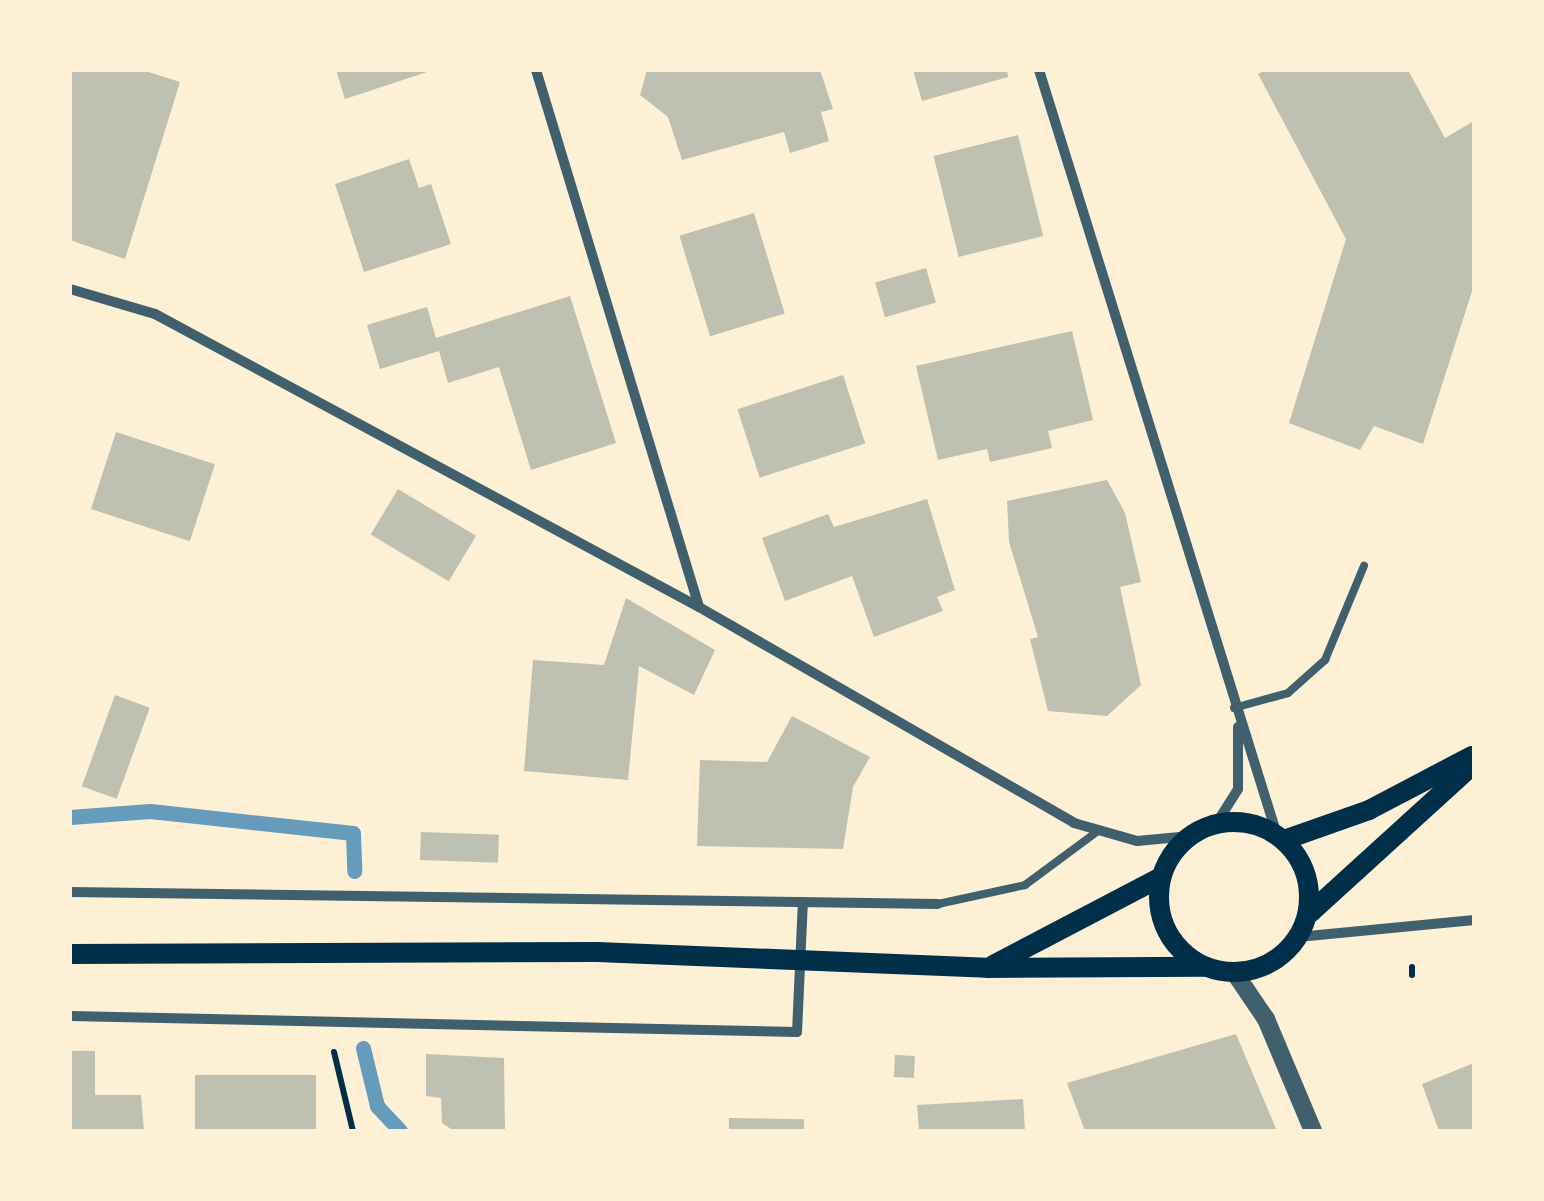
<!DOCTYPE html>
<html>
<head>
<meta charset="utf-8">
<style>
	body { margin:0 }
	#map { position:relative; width:1544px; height:1201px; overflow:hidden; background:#fdf0d5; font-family:"Noto Sans",sans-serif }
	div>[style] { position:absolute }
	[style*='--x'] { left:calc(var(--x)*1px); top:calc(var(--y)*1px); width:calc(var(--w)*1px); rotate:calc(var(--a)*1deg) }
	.stream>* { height:15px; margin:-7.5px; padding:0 7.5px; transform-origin:7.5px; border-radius:7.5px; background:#669bbc }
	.building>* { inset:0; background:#bec0b2; transform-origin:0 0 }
	.path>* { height:6px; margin:-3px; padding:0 3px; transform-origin:3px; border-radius:3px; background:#003049 }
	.service>* { height:8px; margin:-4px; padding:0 4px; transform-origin:4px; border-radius:4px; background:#3f606c }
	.minor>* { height:10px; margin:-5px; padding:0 5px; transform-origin:5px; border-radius:5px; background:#3f606c }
	.tertiary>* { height:18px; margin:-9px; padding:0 9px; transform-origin:9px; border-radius:9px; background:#3f606c }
	.secondary>* { height:20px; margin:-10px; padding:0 10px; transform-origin:10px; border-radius:10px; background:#003049 }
	.secondary>.ring { margin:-10px; padding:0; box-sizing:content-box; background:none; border:20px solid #003049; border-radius:50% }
	span { translate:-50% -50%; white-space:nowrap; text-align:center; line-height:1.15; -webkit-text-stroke:10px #fdf0d5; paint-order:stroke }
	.frame { position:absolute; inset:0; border:72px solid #fdf0d5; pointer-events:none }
</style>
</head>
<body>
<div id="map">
	<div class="stream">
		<i style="--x:70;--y:817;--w:80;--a:-4.3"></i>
		<i style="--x:150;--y:811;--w:204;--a:6.2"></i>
		<i style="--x:353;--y:833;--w:38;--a:88"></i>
		<i style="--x:363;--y:1048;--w:60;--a:76.4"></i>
		<i style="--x:377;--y:1106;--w:34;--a:47"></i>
	</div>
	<div class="building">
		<i style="clip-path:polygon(70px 70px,142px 70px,180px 82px,125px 259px,70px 240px)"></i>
		<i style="clip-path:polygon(336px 70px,430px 70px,430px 71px,345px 99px)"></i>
		<i style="clip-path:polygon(647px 70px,820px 70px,833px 109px,821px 112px,829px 141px,790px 153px,784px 132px,682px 160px,668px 117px,640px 95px)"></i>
		<i style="clip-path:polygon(913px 70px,1007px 70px,1008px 77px,922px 101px)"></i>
		<i style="clip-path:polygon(1265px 70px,1408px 70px,1445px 138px,1474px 121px,1474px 285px,1423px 444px,1374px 426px,1360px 450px,1289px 423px,1346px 239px,1258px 74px)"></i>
		<i style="left:1018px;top:135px;width:104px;height:87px;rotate:76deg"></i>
		<i style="clip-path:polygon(409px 159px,419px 188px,431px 184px,451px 244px,364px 272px,335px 184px)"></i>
		<i style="left:754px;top:213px;width:105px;height:78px;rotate:73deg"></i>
		<i style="left:926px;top:268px;width:36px;height:53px;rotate:74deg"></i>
		<i style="clip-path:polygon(570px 296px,616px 443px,531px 470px,499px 367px,448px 383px,439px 351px,380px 369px,367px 325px,427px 307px,436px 338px)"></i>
		<i style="clip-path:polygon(1072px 331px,1093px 420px,1048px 431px,1052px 448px,990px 462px,987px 449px,938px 460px,916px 366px)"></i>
		<i style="left:843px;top:375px;width:72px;height:111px;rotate:72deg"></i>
		<i style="left:116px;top:432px;width:104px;height:81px;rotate:18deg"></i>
		<i style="clip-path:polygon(1107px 480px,1125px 513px,1141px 582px,1120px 587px,1141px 685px,1107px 716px,1048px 711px,1030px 639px,1038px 637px,1009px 542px,1007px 501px)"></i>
		<i style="left:398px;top:489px;width:91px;height:53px;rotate:31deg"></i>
		<i style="clip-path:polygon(927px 499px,955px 590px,937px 597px,943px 611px,874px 637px,852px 576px,785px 601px,762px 538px,828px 514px,834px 527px)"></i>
		<i style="clip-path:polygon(626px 598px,715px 650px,694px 695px,639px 666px,628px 780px,524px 771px,533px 660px,604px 665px)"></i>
		<i style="left:115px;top:695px;width:37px;height:97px;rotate:20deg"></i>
		<i style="clip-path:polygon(792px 716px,870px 757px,853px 787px,843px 849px,697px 846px,700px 760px,767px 762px)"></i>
		<i style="left:421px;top:832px;width:78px;height:28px;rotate:2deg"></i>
		<i style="clip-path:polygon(1236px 1034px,1277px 1131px,1085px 1131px,1067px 1083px)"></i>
		<i style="clip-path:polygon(70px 1051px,95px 1051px,95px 1095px,141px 1095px,144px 1131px,70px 1131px)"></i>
		<i style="clip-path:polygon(426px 1054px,504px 1058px,505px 1131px,454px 1131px,442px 1123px,441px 1098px,426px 1096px)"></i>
		<i style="left:895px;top:1055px;width:20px;height:22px;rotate:3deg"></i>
		<i style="clip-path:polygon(1474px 1063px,1474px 1131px,1439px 1131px,1422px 1084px)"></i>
		<i style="left:195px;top:1075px;width:121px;height:56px"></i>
		<i style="clip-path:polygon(1023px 1099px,1025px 1131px,919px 1131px,917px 1105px)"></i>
		<i style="left:729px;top:1118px;width:75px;height:13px;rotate:1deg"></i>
	</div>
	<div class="path">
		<i style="--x:1412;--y:975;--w:8;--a:-90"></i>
		<i style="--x:334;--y:1052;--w:81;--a:76.5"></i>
	</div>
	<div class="service">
		<i style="--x:1234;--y:708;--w:56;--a:-15.5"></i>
		<i style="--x:1288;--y:693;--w:50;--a:-41.7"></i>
		<i style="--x:1325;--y:660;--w:102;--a:-67.5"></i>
		<i style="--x:938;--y:904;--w:89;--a:-12.3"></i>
		<i style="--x:1025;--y:885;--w:91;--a:-36.5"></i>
	</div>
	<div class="minor">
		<i style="--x:536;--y:70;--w:561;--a:73.11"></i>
		<i style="--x:1039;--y:70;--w:801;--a:72.72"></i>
		<i style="--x:70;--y:289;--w:89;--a:16.4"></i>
		<i style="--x:155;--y:314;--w:618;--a:28.31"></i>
		<i style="--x:699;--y:607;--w:433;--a:29.9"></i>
		<i style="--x:1074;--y:823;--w:66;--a:15.9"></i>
		<i style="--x:1137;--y:841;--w:54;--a:-5.3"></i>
		<i style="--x:1216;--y:824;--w:41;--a:-57.8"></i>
		<i style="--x:1238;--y:789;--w:62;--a:-90"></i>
		<i style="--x:70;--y:892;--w:868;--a:0.79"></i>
		<i style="--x:1298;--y:937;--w:177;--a:-5.5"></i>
		<i style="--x:70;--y:1016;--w:727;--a:1.26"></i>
		<i style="--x:797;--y:1032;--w:130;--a:-87.4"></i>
	</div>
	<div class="tertiary">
		<i style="--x:1234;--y:972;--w:57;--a:55.8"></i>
		<i style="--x:1266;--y:1019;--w:121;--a:67.2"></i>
	</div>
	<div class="secondary">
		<i class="ring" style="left:1159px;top:822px;width:130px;height:130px"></i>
		<i style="--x:1284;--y:840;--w:90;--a:-19.4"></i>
		<i style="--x:1369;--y:810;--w:116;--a:-27.7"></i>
		<i style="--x:1310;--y:913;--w:222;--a:-42.3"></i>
		<i style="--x:70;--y:954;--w:527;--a:-0.22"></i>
		<i style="--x:597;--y:952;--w:390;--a:2.3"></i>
		<i style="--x:987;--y:968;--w:218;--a:-0.3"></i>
		<i style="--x:993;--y:965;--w:190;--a:-27.6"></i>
	</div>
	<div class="frame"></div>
</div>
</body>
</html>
